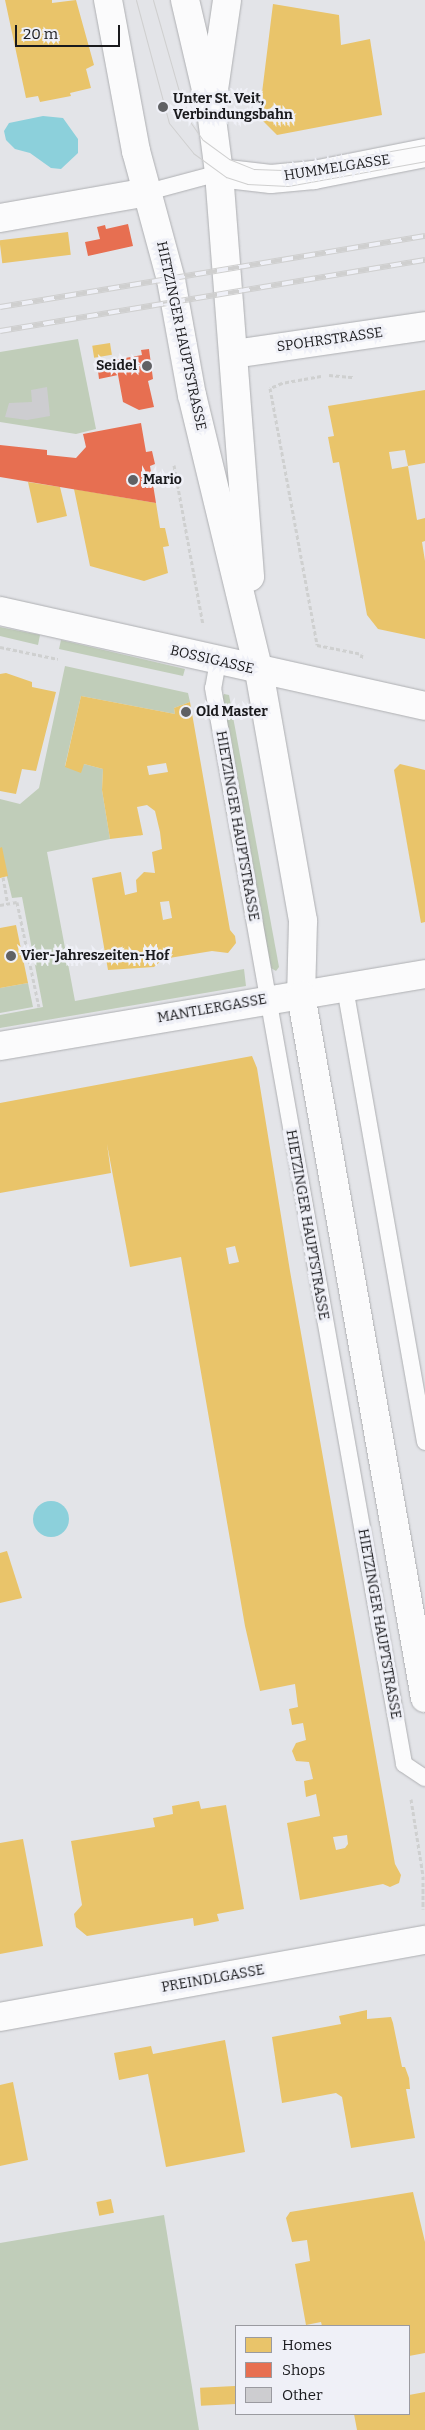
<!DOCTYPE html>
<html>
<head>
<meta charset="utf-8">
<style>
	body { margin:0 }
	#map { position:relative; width:425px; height:2430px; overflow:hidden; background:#e3e4e8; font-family:Bitter,serif }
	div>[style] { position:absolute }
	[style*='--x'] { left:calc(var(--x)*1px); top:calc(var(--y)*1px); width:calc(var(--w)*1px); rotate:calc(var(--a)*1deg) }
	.green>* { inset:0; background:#c0cdb9 }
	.water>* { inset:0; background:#8cd0db }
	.round { border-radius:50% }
	.homes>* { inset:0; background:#e9c46a; transform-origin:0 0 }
	.shops>* { inset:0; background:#e76f51 }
	.building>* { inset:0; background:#cdcdd0 }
	.path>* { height:3px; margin-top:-1.5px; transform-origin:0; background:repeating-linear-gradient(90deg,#cfd0d0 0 4px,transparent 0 6.5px) }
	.roads { filter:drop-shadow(0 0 1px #aeafb2) drop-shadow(0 0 1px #aeafb2) }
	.service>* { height:16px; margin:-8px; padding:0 8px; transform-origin:8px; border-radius:8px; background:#fbfbfc }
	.minor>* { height:28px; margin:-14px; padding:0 14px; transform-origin:14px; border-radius:14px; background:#fbfbfc }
	.secondary>* { height:28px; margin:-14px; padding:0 14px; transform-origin:14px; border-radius:14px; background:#fbfbfc }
	.tram>* { height:1px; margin:-0.5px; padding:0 0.5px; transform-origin:0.5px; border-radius:0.5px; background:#cfcfcf }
	.rail>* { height:5.5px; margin-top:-2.75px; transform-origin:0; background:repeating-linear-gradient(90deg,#eff0f7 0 11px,#cfcfcf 0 22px); box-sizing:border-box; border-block:1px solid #cfcfcf }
	.dots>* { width:14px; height:14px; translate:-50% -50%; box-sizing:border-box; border:2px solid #eff0f7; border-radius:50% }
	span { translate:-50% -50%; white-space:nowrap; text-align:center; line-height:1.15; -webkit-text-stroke:5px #eff0f7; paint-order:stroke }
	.poi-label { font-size:14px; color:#1a1a1d; font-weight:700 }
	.left { translate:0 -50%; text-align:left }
	.right { translate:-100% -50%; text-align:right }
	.street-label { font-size:14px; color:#1a1a1d }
	.legend { position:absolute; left:235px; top:2325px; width:175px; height:90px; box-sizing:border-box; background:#eff0f7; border:1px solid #9a9aa0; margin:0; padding:6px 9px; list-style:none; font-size:15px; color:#1a1a1d }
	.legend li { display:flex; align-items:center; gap:10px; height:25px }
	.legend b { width:25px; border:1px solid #9a9aa0 }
	.scale { position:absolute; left:15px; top:25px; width:105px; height:22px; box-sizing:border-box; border:2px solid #1a1a1d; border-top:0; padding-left:6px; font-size:15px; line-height:18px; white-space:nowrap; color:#1a1a1d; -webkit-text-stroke:4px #eff0f7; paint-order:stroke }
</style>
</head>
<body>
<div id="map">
	<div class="green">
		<i style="clip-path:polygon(78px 339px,96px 429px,76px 434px,0 422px,0 352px)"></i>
		<i style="clip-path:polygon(0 627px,40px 635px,38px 645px,0 636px)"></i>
		<i style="clip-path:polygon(61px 640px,185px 669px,183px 676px,59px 649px)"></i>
		<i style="clip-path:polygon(65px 666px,188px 693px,190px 702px,174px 708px,175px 714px,81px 696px,65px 766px,84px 764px,103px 769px,102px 790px,110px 839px,47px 852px,75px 1001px,244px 969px,246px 986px,0 1028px,0 1015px,43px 1007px,22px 897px,12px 898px,0 848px,0 799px,20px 804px,39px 788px)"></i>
		<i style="clip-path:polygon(224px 694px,229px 695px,279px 967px,276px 971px,271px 968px,221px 700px)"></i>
		<i style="clip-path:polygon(28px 983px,33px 1007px,0 1013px,0 988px)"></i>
		<i style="clip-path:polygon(164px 2215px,199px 2430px,0 2430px,0 2243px)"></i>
	</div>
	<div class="water">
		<i style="clip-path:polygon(43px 116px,63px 118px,78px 139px,78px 153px,61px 169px,51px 168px,30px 153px,15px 149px,6px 140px,4px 131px,9px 123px)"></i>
		<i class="round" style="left:33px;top:1501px;width:36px;height:36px"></i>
	</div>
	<div class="homes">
		<i style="clip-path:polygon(5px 0,52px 0,52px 3px,76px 0,94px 65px,86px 69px,91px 88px,70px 93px,71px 96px,40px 102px,38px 96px,26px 98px)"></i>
		<i style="clip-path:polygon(273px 4px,339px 15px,341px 45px,370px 39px,382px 115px,277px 135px,259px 117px)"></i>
		<i style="left:68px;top:232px;width:23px;height:69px;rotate:83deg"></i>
		<i style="left:110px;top:343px;width:12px;height:18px;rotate:81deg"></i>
		<i style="clip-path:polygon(425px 390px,425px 463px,408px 466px,405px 450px,389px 452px,392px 469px,408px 466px,417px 520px,425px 518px,425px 541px,422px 542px,425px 561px,425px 639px,378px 629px,367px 615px,339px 462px,333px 463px,328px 437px,334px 436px,328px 406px)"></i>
		<i style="clip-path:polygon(28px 482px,60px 487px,67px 516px,37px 523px)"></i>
		<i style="clip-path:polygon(74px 489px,156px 503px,160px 528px,165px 528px,169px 546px,163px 547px,168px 573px,144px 581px,90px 566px)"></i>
		<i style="clip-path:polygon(6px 673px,32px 682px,32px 687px,56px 692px,36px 771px,22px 769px,16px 794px,0 791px,0 674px)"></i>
		<i style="clip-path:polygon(evenodd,81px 696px,175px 714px,174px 708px,190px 702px,230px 930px,235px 936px,236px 943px,228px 953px,212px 951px,163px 959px,154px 967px,108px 970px,92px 878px,121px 872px,125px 895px,137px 892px,136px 880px,144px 872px,155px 873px,152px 852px,162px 849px,160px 832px,155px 811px,147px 805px,137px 807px,143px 835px,110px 839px,102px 790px,103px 769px,84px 764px,81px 773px,65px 767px,81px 696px,166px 763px,168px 772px,149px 775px,147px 766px,166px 763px,81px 696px,169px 901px,172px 918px,163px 920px,160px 902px,169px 901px)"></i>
		<i style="clip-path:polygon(400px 764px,425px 770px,425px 922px,421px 923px,394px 770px)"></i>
		<i style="clip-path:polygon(2px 847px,8px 876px,0 878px,0 848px)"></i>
		<i style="clip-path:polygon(16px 925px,28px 983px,0 988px,0 928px)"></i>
		<i style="clip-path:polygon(evenodd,252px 1056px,257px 1068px,290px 1271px,395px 1864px,401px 1875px,399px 1883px,390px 1887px,383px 1884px,300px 1900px,287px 1823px,320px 1816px,316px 1794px,306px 1797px,304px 1781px,313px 1779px,309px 1762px,296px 1761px,292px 1751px,296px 1743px,306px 1740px,303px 1723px,292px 1725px,289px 1709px,298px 1707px,295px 1684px,260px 1691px,245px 1626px,181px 1257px,130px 1267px,107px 1144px,111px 1173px,0 1193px,0 1103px,252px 1056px,235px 1246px,239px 1262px,229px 1264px,226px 1248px,235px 1246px,252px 1056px,347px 1835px,348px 1844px,345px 1848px,336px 1850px,333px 1837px,347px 1835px)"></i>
		<i style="clip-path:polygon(7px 1551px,22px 1598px,0 1603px,0 1553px)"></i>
		<i style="clip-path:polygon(199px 1801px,201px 1809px,226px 1805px,244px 1909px,217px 1914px,219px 1921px,194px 1926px,193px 1918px,87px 1936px,76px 1927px,74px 1914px,82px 1905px,71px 1841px,155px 1827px,153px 1818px,173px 1814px,172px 1806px)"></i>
		<i style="clip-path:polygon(23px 1839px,43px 1946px,0 1954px,0 1843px)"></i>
		<i style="clip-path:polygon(367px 2010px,367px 2019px,391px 2017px,393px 2023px,402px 2067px,405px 2067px,409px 2078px,410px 2089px,406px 2089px,415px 2138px,351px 2148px,342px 2097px,336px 2093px,282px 2103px,272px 2037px,341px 2024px,339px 2016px)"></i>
		<i style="clip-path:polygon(225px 2040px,245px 2152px,166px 2167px,148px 2074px,119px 2080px,114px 2053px,151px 2046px,153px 2054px)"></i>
		<i style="clip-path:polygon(13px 2082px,28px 2160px,0 2166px,0 2085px)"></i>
		<i style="clip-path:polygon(413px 2192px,425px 2242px,425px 2353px,409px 2356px,409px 2326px,322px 2326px,321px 2322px,306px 2325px,295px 2264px,310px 2261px,307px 2240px,292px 2242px,286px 2218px,290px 2212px)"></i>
		<i style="left:111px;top:2199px;width:14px;height:15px;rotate:78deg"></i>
		<i style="left:235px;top:2386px;width:18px;height:35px;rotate:87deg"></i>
		<i style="clip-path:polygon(425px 2392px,425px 2430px,357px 2430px,354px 2414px,409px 2414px,409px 2395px)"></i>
	</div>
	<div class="shops">
		<i style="clip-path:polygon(128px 224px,133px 246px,88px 256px,85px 242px,100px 239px,97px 227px,105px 225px,106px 229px)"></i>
		<i style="clip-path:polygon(149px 349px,153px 379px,148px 381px,154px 407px,139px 410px,123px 402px,118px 375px,99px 379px,97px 363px,142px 355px,141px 350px)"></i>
		<i style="clip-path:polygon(141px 423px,146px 452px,152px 451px,155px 464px,150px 466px,156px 503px,0 477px,0 445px,47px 450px,47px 455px,76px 458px,86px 447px,83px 434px)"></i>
	</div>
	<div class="building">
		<i style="clip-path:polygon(47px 387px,50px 416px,27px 420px,5px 417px,9px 403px,32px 402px,31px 390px)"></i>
	</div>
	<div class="path">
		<i style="--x:329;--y:375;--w:25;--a:5"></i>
		<i style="--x:321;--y:376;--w:40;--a:170"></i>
		<i style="--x:282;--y:383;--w:13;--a:157"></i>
		<i style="--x:270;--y:388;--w:261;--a:79.6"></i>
		<i style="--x:317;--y:645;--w:46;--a:11.3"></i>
		<i style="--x:362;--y:654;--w:5;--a:101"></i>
		<i style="--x:174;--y:465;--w:162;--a:79.7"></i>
		<i style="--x:0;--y:647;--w:59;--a:11.7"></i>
		<i style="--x:3;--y:877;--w:27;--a:80"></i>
		<i style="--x:0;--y:905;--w:17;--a:-10"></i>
		<i style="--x:17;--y:902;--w:107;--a:78.2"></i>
		<i style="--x:411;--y:1799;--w:78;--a:81.1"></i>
		<i style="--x:423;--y:1876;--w:33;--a:90"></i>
	</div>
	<div class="roads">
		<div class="service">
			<i style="--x:148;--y:192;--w:73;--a:-15"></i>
			<i style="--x:218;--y:661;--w:27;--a:100"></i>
			<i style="--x:213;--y:688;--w:1093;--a:79.93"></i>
			<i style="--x:404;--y:1764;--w:25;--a:34"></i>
			<i style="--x:345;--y:988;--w:461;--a:80"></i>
		</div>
		<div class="minor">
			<i style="--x:211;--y:110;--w:111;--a:-81.7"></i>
			<i style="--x:219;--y:173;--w:52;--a:6.6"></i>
			<i style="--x:271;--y:179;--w:43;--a:-5.3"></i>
			<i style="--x:314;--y:175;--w:113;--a:-11.2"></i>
			<i style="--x:0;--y:218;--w:150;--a:-10"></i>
			<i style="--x:234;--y:354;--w:193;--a:-8.3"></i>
			<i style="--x:0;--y:611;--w:435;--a:12.6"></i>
			<i style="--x:0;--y:1046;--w:431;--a:-9.6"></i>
			<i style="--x:0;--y:2017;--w:432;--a:-10.3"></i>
		</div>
		<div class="secondary">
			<i style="--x:108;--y:0;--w:154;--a:79.5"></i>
			<i style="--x:136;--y:151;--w:134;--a:74.8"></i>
			<i style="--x:171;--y:280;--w:117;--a:79.7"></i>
			<i style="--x:192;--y:395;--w:284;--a:76.4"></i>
			<i style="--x:259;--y:671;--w:254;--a:80"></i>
			<i style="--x:303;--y:921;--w:74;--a:91.5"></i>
			<i style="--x:301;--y:995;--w:714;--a:80"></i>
			<i style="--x:185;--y:0;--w:114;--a:76.8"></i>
			<i style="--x:211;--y:111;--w:63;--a:82.6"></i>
			<i style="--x:219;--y:173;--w:405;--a:85.6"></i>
		</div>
	</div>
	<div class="tram">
		<i style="--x:136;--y:0;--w:127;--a:75"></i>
		<i style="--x:169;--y:123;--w:38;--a:51"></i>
		<i style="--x:193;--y:153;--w:41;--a:36"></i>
		<i style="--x:226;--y:177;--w:22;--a:18"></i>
		<i style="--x:247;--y:184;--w:41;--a:2.8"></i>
		<i style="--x:288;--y:186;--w:139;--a:-10.3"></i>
		<i style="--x:153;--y:0;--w:121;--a:74.1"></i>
		<i style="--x:186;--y:116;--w:29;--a:55"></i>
		<i style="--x:203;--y:140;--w:32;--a:36"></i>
		<i style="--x:229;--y:159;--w:27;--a:22"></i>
		<i style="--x:254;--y:169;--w:29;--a:2"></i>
		<i style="--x:283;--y:170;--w:144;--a:-10"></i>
	</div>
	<div class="rail">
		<i style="--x:0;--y:307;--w:431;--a:-9.5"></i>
		<i style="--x:0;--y:331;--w:431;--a:-9.5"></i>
	</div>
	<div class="dots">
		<i style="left:163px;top:107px;background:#606164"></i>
		<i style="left:147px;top:366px;background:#606164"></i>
		<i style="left:133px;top:480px;background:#606164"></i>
		<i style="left:186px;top:712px;background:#606164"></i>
		<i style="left:11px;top:956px;background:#606164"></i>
	</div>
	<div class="poi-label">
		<span class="left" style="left:173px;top:107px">Unter St. Veit,<br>Verbindungsbahn</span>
		<span class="right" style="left:137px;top:366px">Seidel</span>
		<span class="left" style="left:143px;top:480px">Mario</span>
		<span class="left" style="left:196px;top:712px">Old Master</span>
		<span class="left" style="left:21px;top:956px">Vier-Jahreszeiten-Hof</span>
	</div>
	<div class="street-label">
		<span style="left:337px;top:168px;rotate:-9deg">HUMMELGASSE</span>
		<span style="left:181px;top:336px;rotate:78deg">HIETZINGER HAUPTSTRASSE</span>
		<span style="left:330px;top:340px;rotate:-8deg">SPOHRSTRASSE</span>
		<span style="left:212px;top:660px;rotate:13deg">BOSSIGASSE</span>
		<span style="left:237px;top:826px;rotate:80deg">HIETZINGER HAUPTSTRASSE</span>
		<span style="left:212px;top:1009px;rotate:-10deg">MANTLERGASSE</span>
		<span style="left:307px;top:1225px;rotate:80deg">HIETZINGER HAUPTSTRASSE</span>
		<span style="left:379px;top:1624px;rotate:80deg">HIETZINGER HAUPTSTRASSE</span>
		<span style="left:213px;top:1979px;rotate:-10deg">PREINDLGASSE</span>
	</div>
	<ul class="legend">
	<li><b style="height:14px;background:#e9c46a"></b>Homes</li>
	<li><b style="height:14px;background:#e76f51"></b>Shops</li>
	<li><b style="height:14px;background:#cdcdd0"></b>Other</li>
	</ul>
	<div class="scale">20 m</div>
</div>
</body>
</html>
